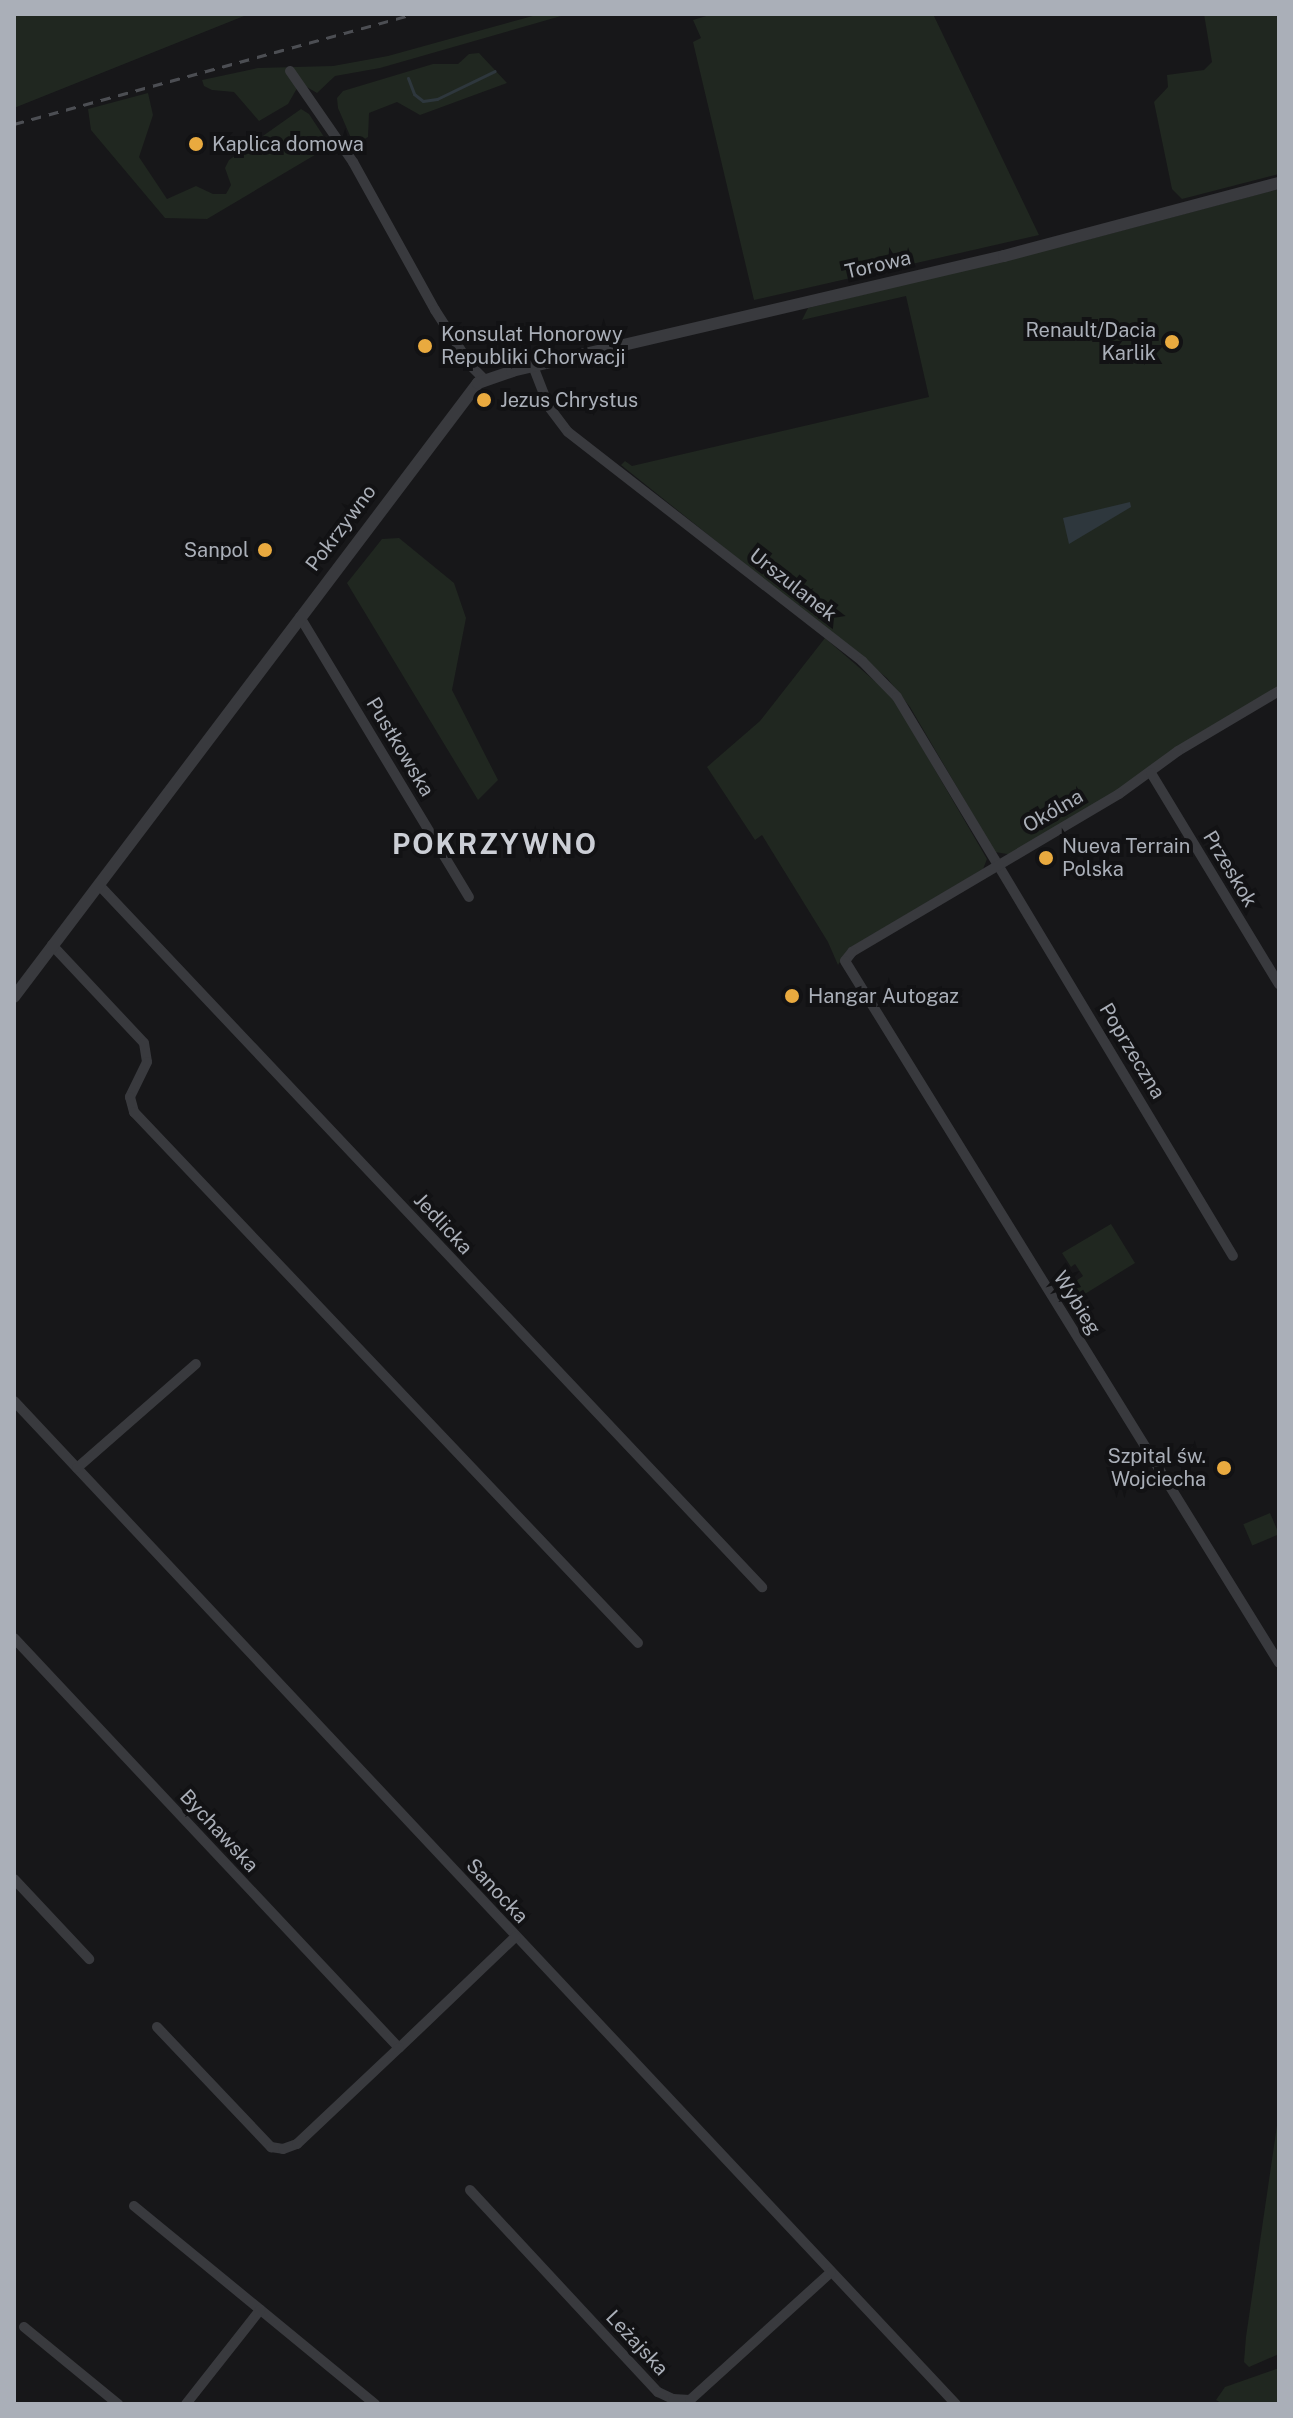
<!DOCTYPE html>
<html>
<head>
<meta charset="utf-8">
<style>
	body { margin:0 }
	#map { position:relative; width:1293px; height:2418px; overflow:hidden; background:#171719; font-family:"Public Sans",sans-serif }
	div>[style] { position:absolute }
	[style*='--x'] { left:calc(var(--x)*1px); top:calc(var(--y)*1px); width:calc(var(--w)*1px); rotate:calc(var(--a)*1deg) }
	.green>* { inset:0; background:#202720; transform-origin:0 0 }
	.water>* { inset:0; background:#2e373d }
	.stream>* { height:3px; margin:-1.5px; padding:0 1.5px; transform-origin:1.5px; border-radius:1.5px; background:#2e373d }
	.minor>* { height:10px; margin:-5px; padding:0 5px; transform-origin:5px; border-radius:5px; background:#393a3e }
	.tertiary>* { height:12px; margin:-6px; padding:0 6px; transform-origin:6px; border-radius:6px; background:#393a3e }
	.rail>* { height:3px; margin-top:-1.5px; transform-origin:0; background:repeating-linear-gradient(90deg,#4c4e53 0 10px,transparent 0 18px) }
	.dots>* { width:22px; height:22px; translate:-50% -50%; box-sizing:border-box; border:4px solid #121214; border-radius:50% }
	span { translate:-50% -50%; white-space:nowrap; text-align:center; line-height:1.15; -webkit-text-stroke:8px #121214; paint-order:stroke }
	.poi-label { font-size:20px; color:#aaafb8 }
	.left { translate:0 -50%; text-align:left }
	.right { translate:-100% -50%; text-align:right }
	.street-label { font-size:20px; color:#aaafb8 }
	.district-label { font-size:28px; color:#cbced5; font-weight:700; letter-spacing:2px }
	.frame { position:absolute; inset:0; border:16px solid #aaafb8; pointer-events:none }
</style>
</head>
<body>
<div id="map">
	<div class="green">
		<i style="clip-path:polygon(14px 14px,249px 14px,14px 108px)"></i>
		<i style="clip-path:polygon(540px 14px,568px 14px,380px 68px,335px 76px,317px 93px,300px 83px,288px 104px,259px 121px,234px 92px,212px 90px,204px 86px,202px 80px,258px 68px,333px 66px,388px 56px)"></i>
		<i style="clip-path:polygon(713px 14px,933px 14px,1039px 235px,754px 300px,693px 42px,701px 38px,693px 20px)"></i>
		<i style="clip-path:polygon(1204px 14px,1279px 14px,1279px 174px,1182px 199px,1172px 189px,1154px 102px,1168px 87px,1167px 75px,1204px 70px,1212px 62px)"></i>
		<i style="clip-path:polygon(479px 53px,507px 83px,420px 115px,397px 102px,369px 113px,368px 137px,354px 145px,338px 108px,337px 98px,343px 91px,433px 64px,458px 64px,469px 54px)"></i>
		<i style="clip-path:polygon(148px 93px,153px 115px,139px 157px,167px 199px,196px 186px,213px 194px,226px 194px,231px 185px,225px 168px,229px 160px,301px 109px,309px 114px,330px 146px,207px 219px,165px 218px,91px 130px,88px 109px)"></i>
		<i style="clip-path:polygon(1279px 189px,1279px 687px,1154px 769px,1013px 855px,995px 852px,910px 707px,887px 678px,621px 465px,625px 461px,632px 466px,929px 397px,906px 296px,802px 320px,808px 308px,1079px 242px)"></i>
		<i style="clip-path:polygon(399px 538px,454px 583px,466px 618px,452px 690px,498px 780px,478px 800px,347px 583px,382px 539px)"></i>
		<i style="clip-path:polygon(825px 638px,892px 696px,987px 859px,983px 869px,848px 949px,838px 965px,828px 942px,762px 835px,755px 840px,707px 767px,760px 721px)"></i>
		<i style="clip-path:polygon(1111px 1224px,1135px 1263px,1067px 1305px,1051px 1279px,1058px 1275px,1066px 1288px,1083px 1276px,1075px 1264px,1071px 1267px,1062px 1253px)"></i>
		<i style="left:1270px;top:1513px;width:23px;height:29px;rotate:67deg"></i>
		<i style="clip-path:polygon(1279px 2112px,1279px 2354px,1249px 2367px,1244px 2362px,1246px 2337px)"></i>
		<i style="clip-path:polygon(1279px 2368px,1279px 2404px,1223px 2404px,1216px 2400px,1225px 2387px)"></i>
	</div>
	<div class="water">
		<i style="clip-path:polygon(1130px 502px,1131px 507px,1069px 544px,1063px 518px)"></i>
	</div>
	<div class="stream">
		<i style="--x:408;--y:78;--w:17;--a:69"></i>
		<i style="--x:414;--y:94;--w:11;--a:38"></i>
		<i style="--x:423;--y:101;--w:14;--a:-8"></i>
		<i style="--x:437;--y:99;--w:64;--a:-25.8"></i>
	</div>
	<div class="minor">
		<i style="--x:290;--y:71;--w:111;--a:55.3"></i>
		<i style="--x:353;--y:162;--w:169;--a:61"></i>
		<i style="--x:435;--y:310;--w:67;--a:57.3"></i>
		<i style="--x:471;--y:366;--w:18;--a:45"></i>
		<i style="--x:533;--y:366;--w:44;--a:68.7"></i>
		<i style="--x:549;--y:407;--w:31;--a:53"></i>
		<i style="--x:568;--y:432;--w:373;--a:37.9"></i>
		<i style="--x:862;--y:661;--w:50;--a:45.8"></i>
		<i style="--x:897;--y:697;--w:652;--a:58.99"></i>
		<i style="--x:300;--y:617;--w:327;--a:58.9"></i>
		<i style="--x:1279;--y:691;--w:117;--a:149.3"></i>
		<i style="--x:1178;--y:751;--w:73;--a:143.9"></i>
		<i style="--x:1119;--y:794;--w:310;--a:149.4"></i>
		<i style="--x:852;--y:952;--w:11;--a:128"></i>
		<i style="--x:845;--y:961;--w:825;--a:58.27"></i>
		<i style="--x:1151;--y:773;--w:247;--a:58.8"></i>
		<i style="--x:99;--y:885;--w:966;--a:46.64"></i>
		<i style="--x:52;--y:945;--w:134;--a:46.8"></i>
		<i style="--x:144;--y:1043;--w:19;--a:81"></i>
		<i style="--x:147;--y:1062;--w:39;--a:116"></i>
		<i style="--x:130;--y:1097;--w:16;--a:75"></i>
		<i style="--x:134;--y:1112;--w:732;--a:46.49"></i>
		<i style="--x:14;--y:1401;--w:1376;--a:46.8"></i>
		<i style="--x:77;--y:1468;--w:158;--a:-41.2"></i>
		<i style="--x:14;--y:1638;--w:562;--a:46.8"></i>
		<i style="--x:399;--y:2048;--w:161;--a:-43.7"></i>
		<i style="--x:14;--y:1879;--w:110;--a:46.8"></i>
		<i style="--x:157;--y:2027;--w:166;--a:46.5"></i>
		<i style="--x:271;--y:2147;--w:12;--a:9"></i>
		<i style="--x:283;--y:2149;--w:15;--a:-20"></i>
		<i style="--x:297;--y:2144;--w:140;--a:-43.3"></i>
		<i style="--x:470;--y:2190;--w:276;--a:47.1"></i>
		<i style="--x:658;--y:2392;--w:17;--a:25"></i>
		<i style="--x:673;--y:2399;--w:17;--a:3"></i>
		<i style="--x:690;--y:2400;--w:190;--a:-42.2"></i>
		<i style="--x:134;--y:2206;--w:312;--a:39.4"></i>
		<i style="--x:24;--y:2327;--w:122;--a:39.3"></i>
		<i style="--x:186;--y:2404;--w:120;--a:-51.8"></i>
	</div>
	<div class="tertiary">
		<i style="--x:14;--y:997;--w:770;--a:-52.92"></i>
		<i style="--x:478;--y:383;--w:36;--a:-19"></i>
		<i style="--x:512;--y:371;--w:505;--a:-13.16"></i>
		<i style="--x:1004;--y:256;--w:285;--a:-14.9"></i>
	</div>
	<div class="rail">
		<i style="--x:14;--y:124;--w:413;--a:-15.4"></i>
	</div>
	<div class="dots">
		<i style="left:196px;top:144px;background:#e9aa3f"></i>
		<i style="left:1172px;top:342px;background:#e9aa3f"></i>
		<i style="left:425px;top:346px;background:#e9aa3f"></i>
		<i style="left:484px;top:400px;background:#e9aa3f"></i>
		<i style="left:265px;top:550px;background:#e9aa3f"></i>
		<i style="left:1046px;top:858px;background:#e9aa3f"></i>
		<i style="left:792px;top:996px;background:#e9aa3f"></i>
		<i style="left:1224px;top:1468px;background:#e9aa3f"></i>
	</div>
	<div class="poi-label">
		<span class="left" style="left:212px;top:144px">Kaplica domowa</span>
		<span class="right" style="left:1156px;top:342px">Renault/Dacia<br>Karlik</span>
		<span class="left" style="left:441px;top:346px">Konsulat Honorowy<br>Republiki Chorwacji</span>
		<span class="left" style="left:500px;top:400px">Jezus Chrystus</span>
		<span class="right" style="left:249px;top:550px">Sanpol</span>
		<span class="left" style="left:1062px;top:858px">Nueva Terrain<br>Polska</span>
		<span class="left" style="left:808px;top:996px">Hangar Autogaz</span>
		<span class="right" style="left:1206px;top:1468px">Szpital św.<br>Wojciecha</span>
	</div>
	<div class="street-label">
		<span style="left:878px;top:265px;rotate:-13deg">Torowa</span>
		<span style="left:341px;top:528px;rotate:-53deg">Pokrzywno</span>
		<span style="left:793px;top:585px;rotate:38deg">Urszulanek</span>
		<span style="left:400px;top:747px;rotate:59deg">Pustkowska</span>
		<span style="left:1053px;top:811px;rotate:-30deg">Okólna</span>
		<span style="left:1230px;top:869px;rotate:59deg">Przeskok</span>
		<span style="left:1132px;top:1051px;rotate:59deg">Poprzeczna</span>
		<span style="left:443px;top:1224px;rotate:47deg">Jedlicka</span>
		<span style="left:1077px;top:1303px;rotate:58deg">Wybieg</span>
		<span style="left:219px;top:1831px;rotate:47deg">Bychawska</span>
		<span style="left:497px;top:1891px;rotate:47deg">Sanocka</span>
		<span style="left:637px;top:2343px;rotate:47deg">Leżajska</span>
	</div>
	<div class="district-label">
		<span style="left:495px;top:844px">POKRZYWNO</span>
	</div>
	<div class="frame"></div>
</div>
</body>
</html>
